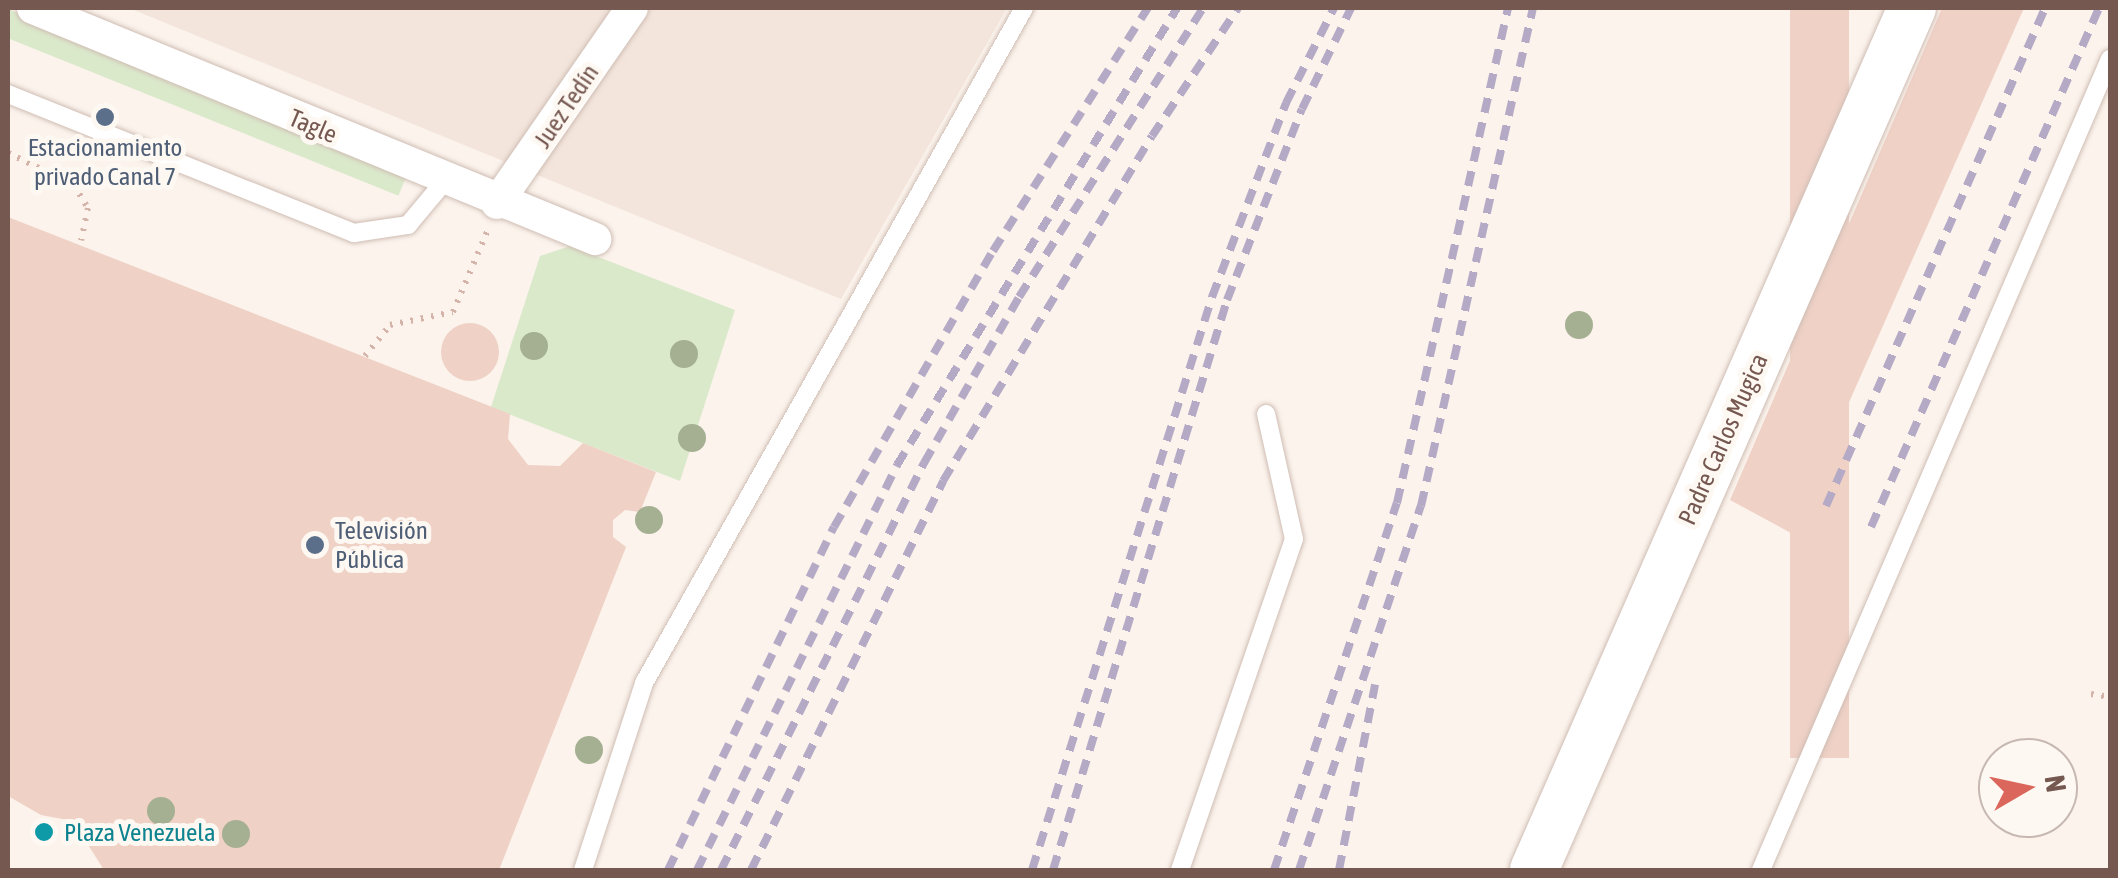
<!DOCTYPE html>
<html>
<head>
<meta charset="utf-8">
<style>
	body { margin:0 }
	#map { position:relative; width:2118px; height:878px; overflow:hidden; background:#fbf3ec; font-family:"Asap Condensed",sans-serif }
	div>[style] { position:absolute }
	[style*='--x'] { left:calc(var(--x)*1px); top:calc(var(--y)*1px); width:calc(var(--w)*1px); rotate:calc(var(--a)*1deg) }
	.residential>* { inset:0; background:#f3e5db }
	.green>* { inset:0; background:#dbe9cb; transform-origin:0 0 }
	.building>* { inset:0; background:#efd1c6; transform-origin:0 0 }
	.round { border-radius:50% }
	.path>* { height:6px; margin-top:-3px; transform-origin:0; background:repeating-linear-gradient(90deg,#d4b3a8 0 2.5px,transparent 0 10.5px) }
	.roads { filter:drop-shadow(0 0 2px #cfbdb4) drop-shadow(0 0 2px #cfbdb4) }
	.lane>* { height:18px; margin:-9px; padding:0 9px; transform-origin:9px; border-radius:9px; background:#fff }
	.street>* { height:32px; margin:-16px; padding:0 16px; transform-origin:16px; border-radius:16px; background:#fff }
	.secondary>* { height:48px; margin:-24px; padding:0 24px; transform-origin:24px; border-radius:24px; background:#fff }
	.rail>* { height:8px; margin-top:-4px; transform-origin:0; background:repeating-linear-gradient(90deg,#b5aac6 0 15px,transparent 0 25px) }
	.trees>* { width:28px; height:28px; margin:-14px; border-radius:50%; background:#a5b092 }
	.dots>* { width:28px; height:28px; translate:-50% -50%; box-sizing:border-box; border:5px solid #fef8f3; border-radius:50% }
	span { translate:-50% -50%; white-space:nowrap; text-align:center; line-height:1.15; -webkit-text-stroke:10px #fef8f3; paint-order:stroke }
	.street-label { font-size:25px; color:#755850 }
	.service-label { font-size:25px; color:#4e5e75 }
	.left { translate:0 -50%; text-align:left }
	.culture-label { font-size:25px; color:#0d838f }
	.frame { position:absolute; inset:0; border:10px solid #755850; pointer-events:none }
	.north { position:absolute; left:1978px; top:738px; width:100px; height:100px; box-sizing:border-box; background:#fef8f3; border:2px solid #c7b8b2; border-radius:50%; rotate:81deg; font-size:28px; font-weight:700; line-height:40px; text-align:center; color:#755850 }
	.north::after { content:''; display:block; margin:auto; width:35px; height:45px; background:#db675c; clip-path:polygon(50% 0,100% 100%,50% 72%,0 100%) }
</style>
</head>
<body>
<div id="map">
	<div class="residential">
		<i style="clip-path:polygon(129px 8px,1007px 8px,841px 299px)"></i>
	</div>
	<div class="green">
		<i style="left:8px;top:9px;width:432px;height:27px;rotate:22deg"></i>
		<i style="clip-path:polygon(570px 246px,735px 310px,680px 481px,491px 407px,540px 256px)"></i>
	</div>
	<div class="building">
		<i style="left:1790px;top:8px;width:59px;height:750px"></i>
		<i style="clip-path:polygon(1942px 8px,2024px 8px,1791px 533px,1730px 500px)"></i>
		<i style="clip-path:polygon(8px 217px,510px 414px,508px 439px,528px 465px,560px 466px,583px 443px,656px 472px,640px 512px,625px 510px,613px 520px,613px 537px,626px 547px,499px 870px,104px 870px,73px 821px,41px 815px,8px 796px)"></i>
		<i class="round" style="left:441px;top:323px;width:58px;height:58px"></i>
	</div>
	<div class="path">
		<i style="--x:8;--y:153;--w:73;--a:25.9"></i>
		<i style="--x:74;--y:185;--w:27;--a:59"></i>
		<i style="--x:88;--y:208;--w:33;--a:102"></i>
		<i style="--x:365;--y:356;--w:40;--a:-51"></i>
		<i style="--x:390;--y:325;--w:64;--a:-11.7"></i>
		<i style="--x:453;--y:312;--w:87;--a:-67"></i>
		<i style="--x:2091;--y:694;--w:19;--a:9"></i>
	</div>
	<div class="roads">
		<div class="lane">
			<i style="--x:8;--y:94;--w:373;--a:21.9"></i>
			<i style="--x:354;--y:233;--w:55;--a:-8.4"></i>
			<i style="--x:408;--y:225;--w:56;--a:-50.1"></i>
			<i style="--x:583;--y:870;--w:197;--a:-71.9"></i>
			<i style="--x:644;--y:683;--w:775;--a:-60.62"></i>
			<i style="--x:1180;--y:870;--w:350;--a:-71"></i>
			<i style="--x:1294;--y:539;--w:128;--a:-102.6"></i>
			<i style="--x:1761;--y:870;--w:883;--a:-66.72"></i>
		</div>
		<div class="street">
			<i style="--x:33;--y:8;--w:608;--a:22.34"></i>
			<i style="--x:497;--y:203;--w:237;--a:-55.3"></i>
		</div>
		<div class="secondary">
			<i style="--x:1534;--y:870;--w:941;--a:-66.32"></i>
		</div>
	</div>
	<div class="rail">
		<i style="--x:1826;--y:506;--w:544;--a:-66.26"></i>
		<i style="--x:1871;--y:527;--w:567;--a:-66.28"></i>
		<i style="--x:668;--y:870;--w:381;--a:-64.2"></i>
		<i style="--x:834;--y:527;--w:319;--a:-60.1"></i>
		<i style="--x:993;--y:251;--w:288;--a:-57.5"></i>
		<i style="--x:697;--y:870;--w:452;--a:-63.7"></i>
		<i style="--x:897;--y:465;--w:536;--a:-58.5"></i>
		<i style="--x:721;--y:870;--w:455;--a:-63.5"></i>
		<i style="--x:924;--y:463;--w:191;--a:-60.2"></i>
		<i style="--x:1019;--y:297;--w:343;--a:-57.5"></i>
		<i style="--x:751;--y:870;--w:434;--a:-63.7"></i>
		<i style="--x:943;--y:481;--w:403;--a:-58.8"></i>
		<i style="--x:1152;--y:136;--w:154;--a:-56.1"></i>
		<i style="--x:1032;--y:870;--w:601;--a:-72.56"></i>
		<i style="--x:1212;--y:297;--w:208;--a:-69.1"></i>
		<i style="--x:1286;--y:103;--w:106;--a:-63.2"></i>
		<i style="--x:1053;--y:870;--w:596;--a:-73.02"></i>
		<i style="--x:1227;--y:300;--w:205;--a:-68.6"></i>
		<i style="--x:1302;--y:109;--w:112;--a:-64.1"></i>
		<i style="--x:1274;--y:870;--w:387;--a:-71.5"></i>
		<i style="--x:1397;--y:503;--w:507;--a:-77.36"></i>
		<i style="--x:1299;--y:870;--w:384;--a:-71.5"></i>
		<i style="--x:1421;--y:506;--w:510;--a:-77.33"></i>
		<i style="--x:1339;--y:870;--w:189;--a:-79"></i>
	</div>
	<div class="trees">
		<i style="left:1579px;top:325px"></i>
		<i style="left:534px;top:346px"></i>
		<i style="left:684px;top:354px"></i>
		<i style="left:692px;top:438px"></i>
		<i style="left:649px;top:520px"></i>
		<i style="left:589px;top:750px"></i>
		<i style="left:161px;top:811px"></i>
		<i style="left:236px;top:834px"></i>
	</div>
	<div class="dots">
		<i style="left:105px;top:117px;background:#5c6f8a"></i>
		<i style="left:315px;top:545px;background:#5c6f8a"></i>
		<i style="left:44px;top:832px;background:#0f9aa8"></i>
	</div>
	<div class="street-label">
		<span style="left:566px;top:106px;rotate:-56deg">Juez Tedín</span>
		<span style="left:313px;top:126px;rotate:23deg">Tagle</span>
		<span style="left:1723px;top:439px;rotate:-66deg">Padre Carlos Mugica</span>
	</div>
	<div class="service-label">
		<span style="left:105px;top:162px">Estacionamiento<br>privado Canal 7</span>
		<span class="left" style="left:335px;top:545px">Televisión<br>Pública</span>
	</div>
	<div class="culture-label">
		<span class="left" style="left:64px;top:832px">Plaza Venezuela</span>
	</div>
	<div class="frame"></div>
	<div class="north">N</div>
</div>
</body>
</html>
